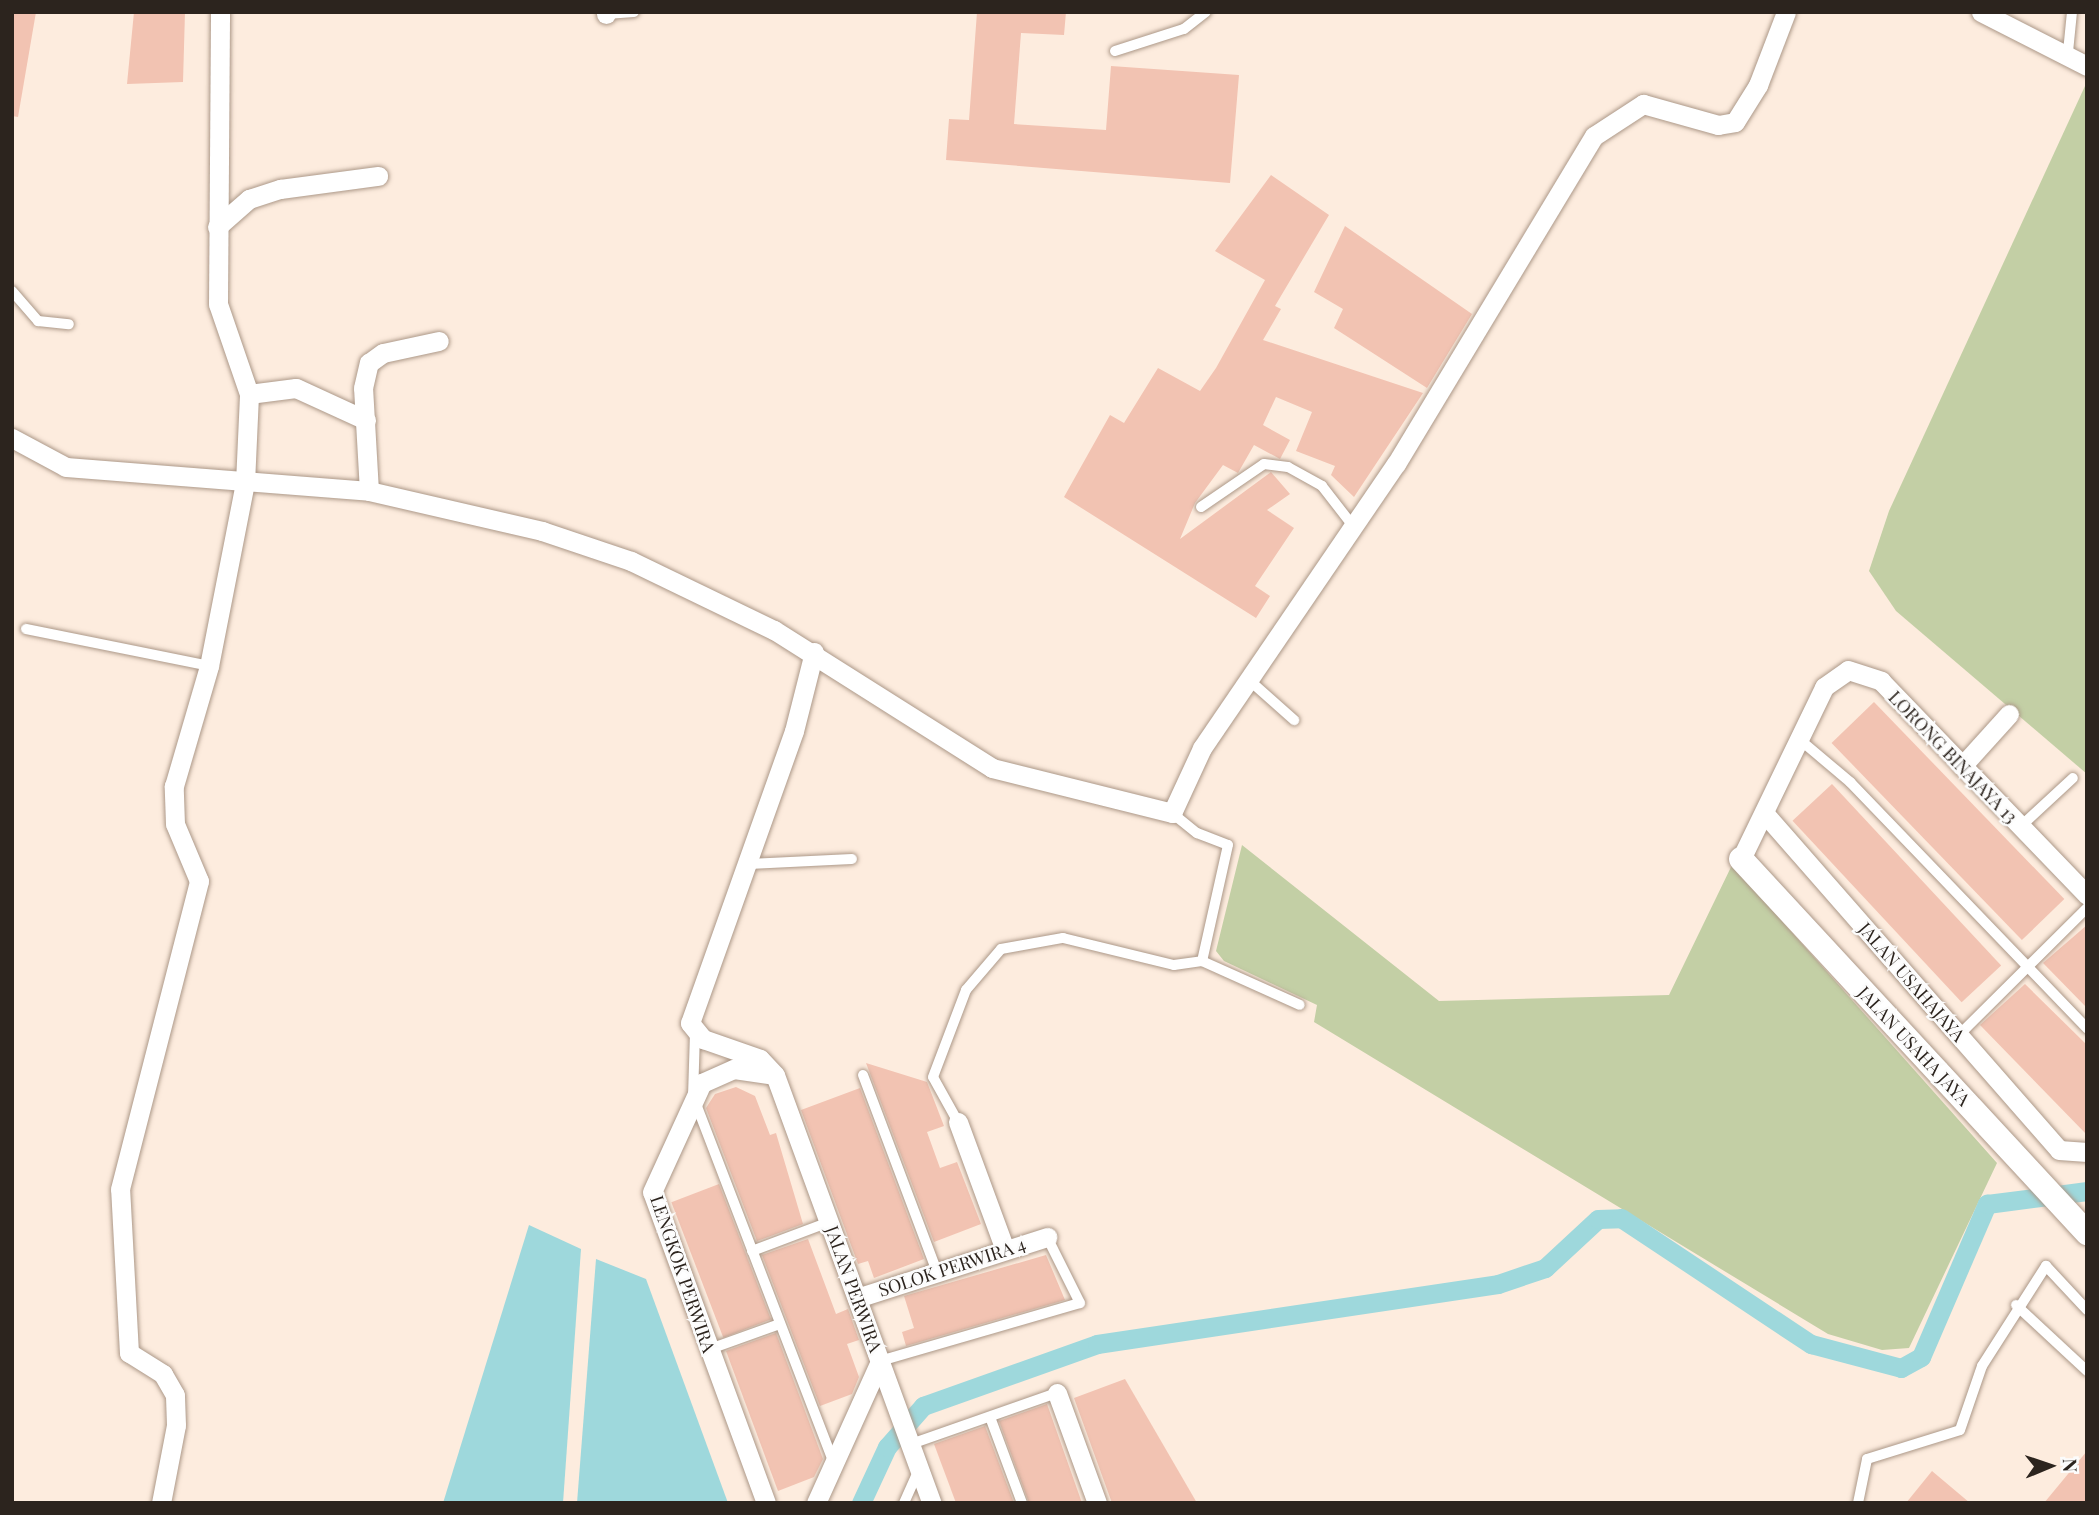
<!DOCTYPE html>
<html>
<head>
<meta charset="utf-8">
<style>
	body { margin:0 }
	#map { position:relative; width:2099px; height:1515px; overflow:hidden; background:#fdecde; font-family:"Playfair Display",serif }
	div>[style] { position:absolute }
	[style*='--x'] { left:calc(var(--x)*1px); top:calc(var(--y)*1px); width:calc(var(--w)*1px); rotate:calc(var(--a)*1deg) }
	.green>* { inset:0; background:#c3cfa5 }
	.water>* { inset:0; background:#9ed8dc }
	.canal>* { height:19px; margin:-9.5px; padding:0 9.5px; transform-origin:9.5px; border-radius:9.5px; background:#9ed8dc }
	.building>* { inset:0; background:#f2c3b2; transform-origin:0 0 }
	.roads { filter:drop-shadow(0 0 2px #ac9888) drop-shadow(0 0 2px #ac9888) }
	.service>* { height:10px; margin:-5px; padding:0 5px; transform-origin:5px; border-radius:5px; background:#fff }
	.minor>* { height:19px; margin:-9.5px; padding:0 9.5px; transform-origin:9.5px; border-radius:9.5px; background:#fff }
	.tertiary>* { height:24px; margin:-12px; padding:0 12px; transform-origin:12px; border-radius:12px; background:#fff }
	span { translate:-50% -50%; white-space:nowrap; text-align:center; line-height:1.15; -webkit-text-stroke:5px #fcfcfc; paint-order:stroke }
	.street-label { font-size:18px; color:#2c241e }
	.frame { position:absolute; inset:0; border:14px solid #2c241e; pointer-events:none }
	.north { position:absolute; left:2015px; top:1431px; width:70px; height:70px; -webkit-text-stroke:5px #fcfcfc; paint-order:stroke; rotate:88deg; font-size:19px; font-weight:700; line-height:28px; text-align:center; color:#2c241e }
	.north::after { content:''; display:block; margin:auto; width:24px; height:32px; background:#2c241e; clip-path:polygon(50% 0,100% 100%,50% 72%,0 100%) }
</style>
</head>
<body>
<div id="map">
	<div class="green">
		<i style="clip-path:polygon(2085px 86px,2087px 88px,2087px 774px,1896px 611px,1869px 571px,1889px 511px)"></i>
		<i style="clip-path:polygon(1242px 845px,1439px 1001px,1669px 995px,1732px 865px,1997px 1163px,1909px 1348px,1882px 1350px,1828px 1334px,1314px 1022px,1317px 1005px,1224px 961px,1216px 951px)"></i>
	</div>
	<div class="water">
		<i style="clip-path:polygon(529px 1225px,581px 1249px,563px 1503px,443px 1503px)"></i>
		<i style="clip-path:polygon(596px 1259px,646px 1279px,728px 1503px,577px 1503px)"></i>
	</div>
	<div class="canal">
		<i style="--x:861;--y:1503;--w:62;--a:-65.1"></i>
		<i style="--x:887;--y:1447;--w:55;--a:-48.7"></i>
		<i style="--x:923;--y:1406;--w:185;--a:-19.6"></i>
		<i style="--x:1097;--y:1344;--w:405;--a:-8.5"></i>
		<i style="--x:1498;--y:1284;--w:50;--a:-18.8"></i>
		<i style="--x:1545;--y:1268;--w:72;--a:-42.8"></i>
		<i style="--x:1598;--y:1219;--w:23;--a:-2"></i>
		<i style="--x:1621;--y:1218;--w:228;--a:33.6"></i>
		<i style="--x:1811;--y:1344;--w:93;--a:14.9"></i>
		<i style="--x:1901;--y:1368;--w:23;--a:-29"></i>
		<i style="--x:1921;--y:1357;--w:167;--a:-66.7"></i>
		<i style="--x:1987;--y:1204;--w:101;--a:-7.4"></i>
	</div>
	<div class="building">
		<i style="clip-path:polygon(12px 12px,36px 12px,18px 117px,12px 116px)"></i>
		<i style="clip-path:polygon(134px 12px,185px 12px,183px 82px,127px 84px)"></i>
		<i style="clip-path:polygon(977px 12px,1066px 12px,1064px 35px,1021px 33px,1014px 124px,1106px 130px,1111px 66px,1239px 75px,1230px 183px,946px 160px,949px 119px,969px 120px)"></i>
		<i style="clip-path:polygon(1271px 175px,1329px 215px,1275px 306px,1281px 309px,1263px 340px,1423px 393px,1354px 497px,1331px 475px,1335px 466px,1296px 451px,1312px 412px,1276px 397px,1263px 425px,1290px 440px,1280px 459px,1254px 445px,1238px 473px,1223px 465px,1195px 503px,1180px 539px,1271px 472px,1290px 494px,1267px 510px,1294px 528px,1255px 586px,1270px 596px,1256px 618px,1064px 497px,1110px 415px,1124px 423px,1158px 368px,1200px 391px,1216px 368px,1265px 280px,1215px 251px)"></i>
		<i style="clip-path:polygon(1345px 226px,1472px 314px,1427px 388px,1334px 328px,1343px 309px,1314px 292px)"></i>
		<i style="left:1874px;top:702px;width:274px;height:59px;rotate:46deg"></i>
		<i style="left:1832px;top:784px;width:248px;height:54px;rotate:47deg"></i>
		<i style="clip-path:polygon(2087px 925px,2087px 1008px,2043px 963px)"></i>
		<i style="clip-path:polygon(2025px 984px,2087px 1045px,2087px 1135px,1980px 1025px)"></i>
		<i style="clip-path:polygon(866px 1063px,927px 1082px,944px 1126px,927px 1132px,940px 1168px,957px 1162px,981px 1224px,934px 1242px)"></i>
		<i style="clip-path:polygon(736px 1087px,755px 1096px,770px 1135px,776px 1133px,803px 1224px,757px 1241px,706px 1108px,715px 1094px)"></i>
		<i style="clip-path:polygon(860px 1088px,924px 1259px,874px 1278px,868px 1261px,858px 1264px,801px 1110px)"></i>
		<i style="left:719px;top:1184px;width:145px;height:51px;rotate:69deg"></i>
		<i style="clip-path:polygon(808px 1239px,836px 1314px,848px 1309px,859px 1340px,847px 1344px,859px 1377px,852px 1394px,820px 1406px,762px 1255px)"></i>
		<i style="clip-path:polygon(1046px 1255px,1065px 1300px,906px 1346px,902px 1332px,914px 1328px,904px 1296px)"></i>
		<i style="clip-path:polygon(776px 1333px,823px 1459px,814px 1477px,778px 1491px,726px 1351px)"></i>
		<i style="clip-path:polygon(1125px 1379px,1197px 1503px,1112px 1503px,1074px 1398px)"></i>
		<i style="clip-path:polygon(1047px 1404px,1082px 1503px,1029px 1503px,999px 1421px)"></i>
		<i style="clip-path:polygon(985px 1426px,1014px 1503px,956px 1503px,934px 1444px)"></i>
		<i style="clip-path:polygon(2087px 1451px,2087px 1503px,2044px 1503px)"></i>
		<i style="clip-path:polygon(1932px 1471px,1970px 1503px,1906px 1503px)"></i>
	</div>
	<div class="roads">
		<div class="service">
			<i style="--x:606;--y:14;--w:28;--a:-4"></i>
			<i style="--x:1115;--y:51;--w:72;--a:-17.7"></i>
			<i style="--x:1184;--y:29;--w:28;--a:-38"></i>
			<i style="--x:2068;--y:52;--w:40;--a:-84.3"></i>
			<i style="--x:12;--y:291;--w:40;--a:49"></i>
			<i style="--x:38;--y:321;--w:31;--a:6"></i>
			<i style="--x:1201;--y:507;--w:76;--a:-34.3"></i>
			<i style="--x:1264;--y:464;--w:24;--a:7"></i>
			<i style="--x:1288;--y:467;--w:39;--a:29"></i>
			<i style="--x:1322;--y:486;--w:51;--a:52.2"></i>
			<i style="--x:26;--y:629;--w:187;--a:11.4"></i>
			<i style="--x:1248;--y:679;--w:62;--a:41.7"></i>
			<i style="--x:1799;--y:739;--w:67;--a:40.1"></i>
			<i style="--x:1850;--y:782;--w:342;--a:46.1"></i>
			<i style="--x:1172;--y:813;--w:32;--a:39"></i>
			<i style="--x:1197;--y:833;--w:33;--a:21"></i>
			<i style="--x:1228;--y:845;--w:119;--a:102.6"></i>
			<i style="--x:1202;--y:961;--w:107;--a:24.2"></i>
			<i style="--x:2020;--y:827;--w:72;--a:-42.8"></i>
			<i style="--x:749;--y:864;--w:103;--a:-2.8"></i>
			<i style="--x:695;--y:1033;--w:63;--a:91.8"></i>
			<i style="--x:693;--y:1096;--w:393;--a:69"></i>
			<i style="--x:1958;--y:1036;--w:182;--a:-44.8"></i>
			<i style="--x:863;--y:1075;--w:210;--a:69.4"></i>
			<i style="--x:958;--y:1122;--w:51;--a:-119.1"></i>
			<i style="--x:933;--y:1077;--w:93;--a:-69.2"></i>
			<i style="--x:966;--y:990;--w:54;--a:-49.5"></i>
			<i style="--x:1001;--y:949;--w:63;--a:-10.1"></i>
			<i style="--x:1063;--y:938;--w:114;--a:13.7"></i>
			<i style="--x:1174;--y:965;--w:28;--a:-8"></i>
			<i style="--x:752;--y:1251;--w:82;--a:-20.6"></i>
			<i style="--x:2016;--y:1305;--w:97;--a:42.9"></i>
			<i style="--x:710;--y:1349;--w:74;--a:-19.7"></i>
			<i style="--x:880;--y:1361;--w:208;--a:-16.2"></i>
			<i style="--x:1080;--y:1303;--w:74;--a:-116.6"></i>
			<i style="--x:990;--y:1417;--w:92;--a:69.6"></i>
			<i style="--x:911;--y:1444;--w:155;--a:-19.3"></i>
			<i style="--x:904;--y:1503;--w:35;--a:-66"></i>
			<i style="--x:1858;--y:1503;--w:45;--a:-78.4"></i>
			<i style="--x:1867;--y:1459;--w:97;--a:-17.3"></i>
			<i style="--x:1960;--y:1430;--w:68;--a:-71"></i>
			<i style="--x:1982;--y:1366;--w:119;--a:-57.4"></i>
			<i style="--x:2046;--y:1266;--w:60;--a:47"></i>
		</div>
		<div class="minor">
			<i style="--x:606;--y:12;--w:2;--a:90"></i>
			<i style="--x:1981;--y:12;--w:119;--a:27"></i>
			<i style="--x:217;--y:227;--w:43;--a:-41.2"></i>
			<i style="--x:249;--y:199;--w:33;--a:-18"></i>
			<i style="--x:280;--y:189;--w:99;--a:-7.6"></i>
			<i style="--x:249;--y:394;--w:47;--a:-7.3"></i>
			<i style="--x:296;--y:388;--w:77;--a:24.6"></i>
			<i style="--x:12;--y:438;--w:61;--a:28.2"></i>
			<i style="--x:66;--y:467;--w:304;--a:4.5"></i>
			<i style="--x:369;--y:491;--w:178;--a:13"></i>
			<i style="--x:542;--y:531;--w:94;--a:18.6"></i>
			<i style="--x:631;--y:561;--w:159;--a:25.8"></i>
			<i style="--x:774;--y:630;--w:258;--a:32.3"></i>
			<i style="--x:992;--y:768;--w:186;--a:14"></i>
			<i style="--x:1172;--y:813;--w:72;--a:-65.2"></i>
			<i style="--x:1202;--y:748;--w:344;--a:-55.7"></i>
			<i style="--x:1396;--y:464;--w:383;--a:-58.9"></i>
			<i style="--x:1594;--y:136;--w:59;--a:-33.1"></i>
			<i style="--x:1643;--y:104;--w:78;--a:15.6"></i>
			<i style="--x:1718;--y:125;--w:17;--a:-10"></i>
			<i style="--x:1735;--y:122;--w:44;--a:-58.1"></i>
			<i style="--x:1758;--y:85;--w:78;--a:-69"></i>
			<i style="--x:369;--y:491;--w:103;--a:-93.3"></i>
			<i style="--x:363;--y:388;--w:26;--a:-77"></i>
			<i style="--x:369;--y:363;--w:17;--a:-36"></i>
			<i style="--x:383;--y:353;--w:57;--a:-12.1"></i>
			<i style="--x:814;--y:652;--w:81;--a:104.2"></i>
			<i style="--x:794;--y:731;--w:310;--a:109.6"></i>
			<i style="--x:690;--y:1023;--w:21;--a:51"></i>
			<i style="--x:703;--y:1039;--w:60;--a:19.3"></i>
			<i style="--x:760;--y:1059;--w:22;--a:47"></i>
			<i style="--x:775;--y:1075;--w:456;--a:69.9"></i>
			<i style="--x:1962;--y:766;--w:70;--a:-47.9"></i>
			<i style="--x:1765;--y:814;--w:446;--a:48.8"></i>
			<i style="--x:2059;--y:1150;--w:28;--a:4"></i>
			<i style="--x:1741;--y:859;--w:191;--a:-64.2"></i>
			<i style="--x:1824;--y:687;--w:29;--a:-35"></i>
			<i style="--x:1848;--y:670;--w:35;--a:18"></i>
			<i style="--x:1881;--y:681;--w:297;--a:46.1"></i>
			<i style="--x:958;--y:1122;--w:136;--a:69.8"></i>
			<i style="--x:857;--y:1298;--w:200;--a:-17.8"></i>
			<i style="--x:1057;--y:1393;--w:117;--a:70"></i>
			<i style="--x:161;--y:1503;--w:79;--a:-79.1"></i>
			<i style="--x:176;--y:1425;--w:30;--a:-92"></i>
			<i style="--x:175;--y:1395;--w:24;--a:-120"></i>
			<i style="--x:163;--y:1374;--w:40;--a:-148"></i>
			<i style="--x:129;--y:1353;--w:164;--a:-93.1"></i>
			<i style="--x:120;--y:1189;--w:318;--a:-75.6"></i>
			<i style="--x:199;--y:881;--w:62;--a:-112.8"></i>
			<i style="--x:175;--y:824;--w:38;--a:-92"></i>
			<i style="--x:174;--y:786;--w:125;--a:-73.7"></i>
			<i style="--x:209;--y:666;--w:187;--a:-78.9"></i>
			<i style="--x:245;--y:483;--w:89;--a:-87.4"></i>
			<i style="--x:249;--y:394;--w:95;--a:-109"></i>
			<i style="--x:218;--y:304;--w:292;--a:-89.6"></i>
			<i style="--x:766;--y:1503;--w:331;--a:-110.1"></i>
			<i style="--x:652;--y:1192;--w:120;--a:-65.4"></i>
			<i style="--x:702;--y:1083;--w:35;--a:-24"></i>
			<i style="--x:734;--y:1069;--w:40;--a:8.5"></i>
			<i style="--x:816;--y:1503;--w:156;--a:-65.7"></i>
		</div>
		<div class="tertiary">
			<i style="--x:1741;--y:859;--w:510;--a:47.23"></i>
		</div>
	</div>
	<div class="street-label">
		<span style="left:1953px;top:757px;rotate:46deg">LORONG BINAJAYA 13</span>
		<span style="left:1912px;top:982px;rotate:49deg">JALAN USAHAJAYA</span>
		<span style="left:1914px;top:1046px;rotate:47deg">JALAN USAHA JAYA</span>
		<span style="left:952px;top:1267px;rotate:-18deg">SOLOK PERWIRA 4</span>
		<span style="left:683px;top:1274px;rotate:71deg">LENGKOK PERWIRA</span>
		<span style="left:854px;top:1289px;rotate:70deg">JALAN PERWIRA</span>
	</div>
	<div class="frame"></div>
	<div class="north">N</div>
</div>
</body>
</html>
